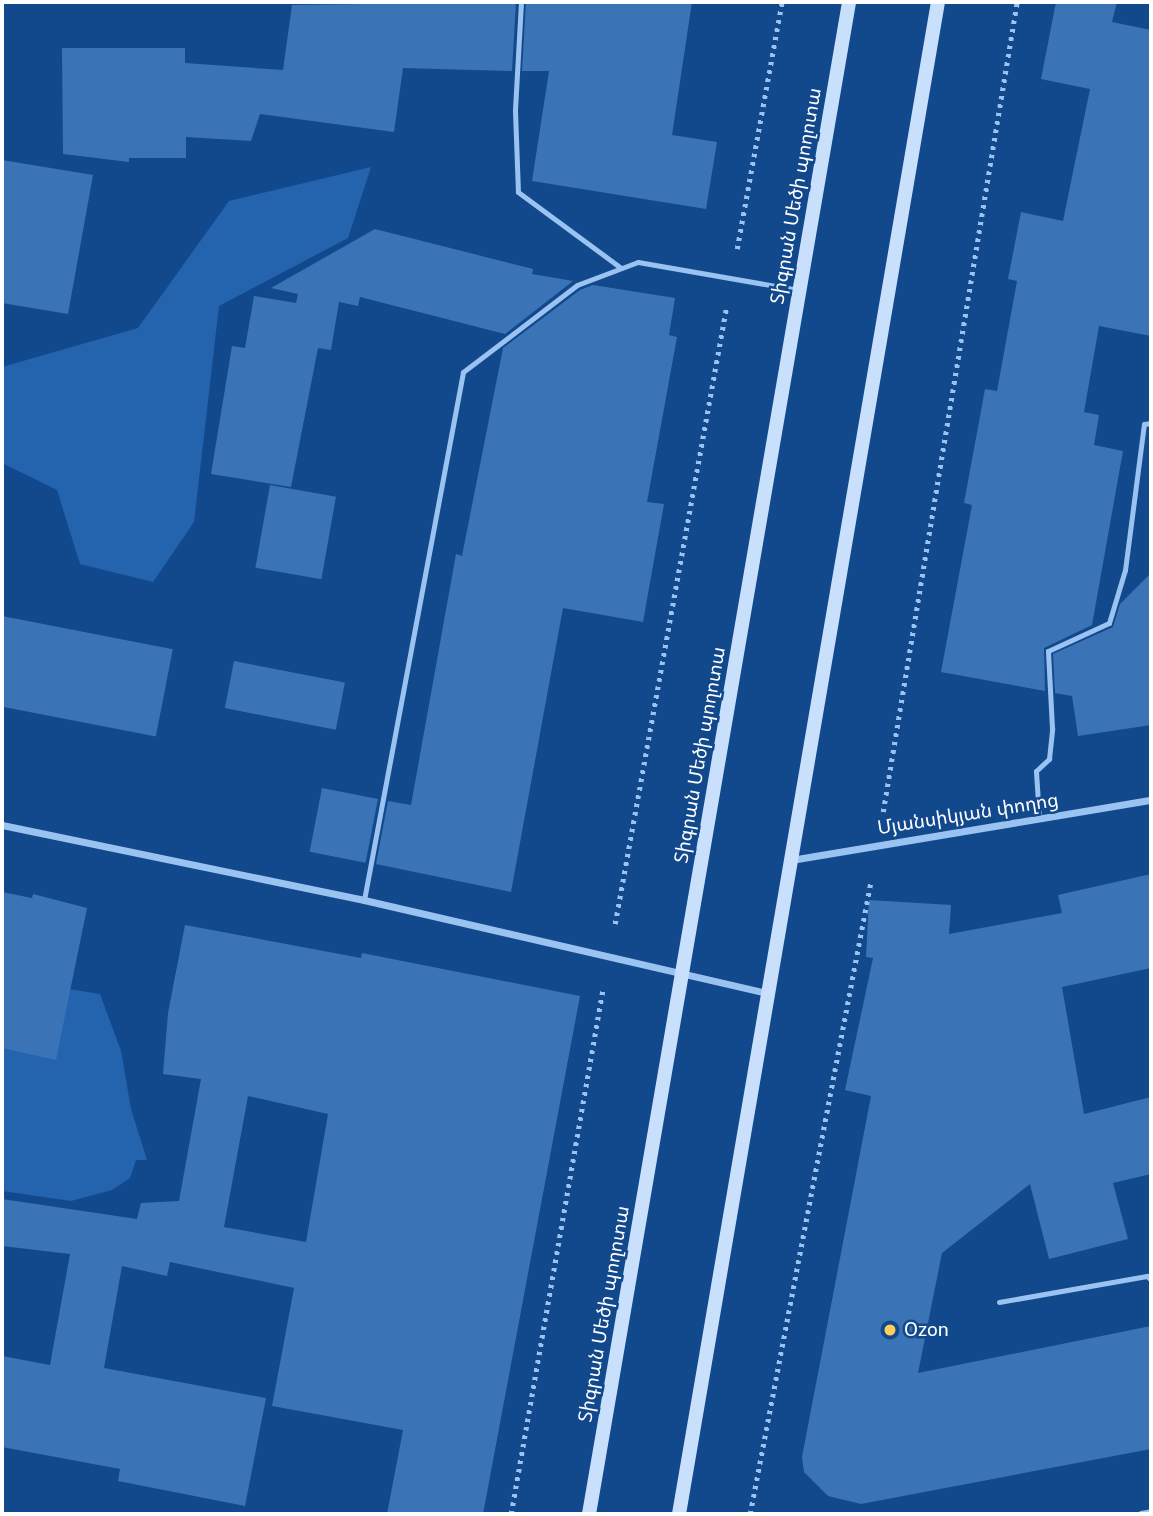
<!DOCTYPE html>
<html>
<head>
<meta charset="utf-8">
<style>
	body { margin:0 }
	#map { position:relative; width:1153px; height:1516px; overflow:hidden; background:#12498d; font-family:"Public Sans","Noto Sans Armenian",sans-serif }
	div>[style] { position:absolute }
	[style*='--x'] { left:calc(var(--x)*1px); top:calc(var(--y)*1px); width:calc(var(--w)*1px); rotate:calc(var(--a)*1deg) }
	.green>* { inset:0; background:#2463ad }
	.building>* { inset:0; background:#3b73b7; transform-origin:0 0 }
	.path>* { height:4.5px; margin-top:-2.25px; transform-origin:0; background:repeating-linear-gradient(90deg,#9bc3f1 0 3.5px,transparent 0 8.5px) }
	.lane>* { height:5px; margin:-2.5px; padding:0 2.5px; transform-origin:2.5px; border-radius:2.5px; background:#9bc3f1 }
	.street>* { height:7px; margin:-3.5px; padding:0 3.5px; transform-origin:3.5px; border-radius:3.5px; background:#9bc3f1 }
	.secondary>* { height:14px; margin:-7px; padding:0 7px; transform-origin:7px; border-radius:7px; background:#c9e0fc }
	.dots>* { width:19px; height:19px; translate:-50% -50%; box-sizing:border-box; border:4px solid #12498d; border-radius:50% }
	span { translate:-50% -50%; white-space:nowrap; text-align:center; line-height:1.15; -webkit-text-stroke:5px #12498d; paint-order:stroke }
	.street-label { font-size:19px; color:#fff }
	.poi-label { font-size:19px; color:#fff }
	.left { translate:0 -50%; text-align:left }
	.frame { position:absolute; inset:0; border:4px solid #fff; pointer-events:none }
</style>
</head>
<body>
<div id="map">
	<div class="green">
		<i style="clip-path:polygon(371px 167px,348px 238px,219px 306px,194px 522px,153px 582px,80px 564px,57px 490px,2px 463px,2px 367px,138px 328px,229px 201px)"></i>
		<i style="clip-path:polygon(56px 987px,100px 994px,121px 1051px,131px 1109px,147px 1160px,136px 1160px,130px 1178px,112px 1190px,71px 1201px,2px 1191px,2px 994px)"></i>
	</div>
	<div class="building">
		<i style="clip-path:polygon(516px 2px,512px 71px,403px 68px,394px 132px,260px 114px,251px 141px,186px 137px,186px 158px,129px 158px,129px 162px,63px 154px,62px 48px,185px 48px,185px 63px,283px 70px,292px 5px)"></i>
		<i style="clip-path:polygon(526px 2px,692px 2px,672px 135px,717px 142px,706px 209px,532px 181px,549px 71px,522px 71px)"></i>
		<i style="clip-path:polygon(1056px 2px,1117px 2px,1112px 22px,1151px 30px,1151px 336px,1099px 326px,1084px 412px,1099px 415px,1094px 445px,1123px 451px,1092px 625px,1044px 648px,1045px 691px,941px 672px,972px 505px,964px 503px,985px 389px,997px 391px,1017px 281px,1008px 279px,1021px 212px,1063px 221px,1090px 89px,1041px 79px)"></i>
		<i style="clip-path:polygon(2px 160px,93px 175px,68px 314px,2px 303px)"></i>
		<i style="clip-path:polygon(375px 229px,533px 269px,532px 274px,573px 281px,505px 334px,360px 297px,358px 306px,339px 302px,331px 350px,318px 348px,291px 487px,211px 474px,232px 346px,245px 348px,254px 296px,296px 303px,298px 294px,271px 288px)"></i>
		<i style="clip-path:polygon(593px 285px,675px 298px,669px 335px,677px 337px,647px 502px,664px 504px,643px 622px,563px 608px,511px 892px,376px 864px,388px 801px,411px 805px,456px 554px,462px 556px,503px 348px,580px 290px)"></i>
		<i style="left:270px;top:485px;width:67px;height:84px;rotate:10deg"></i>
		<i style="clip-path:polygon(1151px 573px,1151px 725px,1078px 736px,1072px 696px,1055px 693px,1053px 654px,1113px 627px,1120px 604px)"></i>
		<i style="left:2px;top:616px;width:174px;height:89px;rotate:11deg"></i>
		<i style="left:234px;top:661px;width:113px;height:48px;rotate:11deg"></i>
		<i style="left:322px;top:788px;width:57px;height:65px;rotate:11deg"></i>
		<i style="clip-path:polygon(1151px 874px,1151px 968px,1062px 987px,1084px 1114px,1151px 1097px,1151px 1174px,1113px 1183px,1128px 1239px,1049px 1259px,1030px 1184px,942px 1253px,918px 1373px,1151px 1326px,1151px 1449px,861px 1504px,828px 1496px,804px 1472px,802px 1457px,871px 1096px,845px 1090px,873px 958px,866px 957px,869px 900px,951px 905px,949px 934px,1062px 913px,1058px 895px)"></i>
		<i style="clip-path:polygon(2px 892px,32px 898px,33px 894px,87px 908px,56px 1060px,2px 1048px)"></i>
		<i style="clip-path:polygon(evenodd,185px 925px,361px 958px,362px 953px,580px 996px,483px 1514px,387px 1514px,403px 1430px,272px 1406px,294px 1288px,170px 1262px,167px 1276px,122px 1266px,104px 1368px,266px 1398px,245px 1506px,118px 1481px,120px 1469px,2px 1447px,2px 1356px,50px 1365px,70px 1254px,2px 1246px,2px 1199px,137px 1219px,141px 1203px,179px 1201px,201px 1079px,163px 1074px,168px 1013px,185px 925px,248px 1096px,328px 1114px,306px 1242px,224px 1227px,248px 1096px)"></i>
	</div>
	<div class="path">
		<i style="--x:737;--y:249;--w:251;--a:-79.7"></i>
		<i style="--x:883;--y:812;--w:821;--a:-80.61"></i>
		<i style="--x:615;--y:924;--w:625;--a:-79.77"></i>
		<i style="--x:511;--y:1514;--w:534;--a:-80.08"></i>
		<i style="--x:750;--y:1514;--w:645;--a:-79.19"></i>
	</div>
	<div class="lane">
		<i style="--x:521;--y:2;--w:109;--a:93.2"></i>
		<i style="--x:515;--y:111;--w:81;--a:87.9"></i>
		<i style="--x:518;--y:192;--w:128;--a:36.4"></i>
		<i style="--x:1039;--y:818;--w:47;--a:-93.7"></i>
		<i style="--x:1036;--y:771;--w:18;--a:-43"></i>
		<i style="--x:1049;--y:759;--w:31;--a:-84"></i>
		<i style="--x:1052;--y:728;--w:77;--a:-93"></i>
		<i style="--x:1048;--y:651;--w:67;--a:-24.7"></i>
		<i style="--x:1109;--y:623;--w:55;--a:-73.2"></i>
		<i style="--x:1125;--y:570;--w:147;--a:-82.6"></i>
		<i style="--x:1144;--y:424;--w:7;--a:-8"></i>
		<i style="--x:364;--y:900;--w:537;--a:-79.38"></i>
		<i style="--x:463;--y:372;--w:143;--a:-37.3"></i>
		<i style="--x:577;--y:285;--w:65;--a:-20.7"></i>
		<i style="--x:638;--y:262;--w:163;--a:9.9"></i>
		<i style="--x:999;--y:1302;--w:150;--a:-10"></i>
		<i style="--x:1147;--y:1276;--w:6;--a:45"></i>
	</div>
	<div class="street">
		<i style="--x:2;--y:825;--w:370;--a:11.7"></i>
		<i style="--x:364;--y:900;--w:414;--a:13"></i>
		<i style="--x:791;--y:860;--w:365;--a:-9.5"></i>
		<i style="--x:1141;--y:1514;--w:10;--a:-11"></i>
	</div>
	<div class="secondary">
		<i style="--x:589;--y:1514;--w:1534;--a:-80.24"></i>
		<i style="--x:679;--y:1514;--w:1534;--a:-80.28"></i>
	</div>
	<div class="dots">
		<i style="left:890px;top:1330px;background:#ffce5b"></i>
	</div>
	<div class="street-label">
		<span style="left:796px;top:196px;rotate:-80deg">Տիգրան Մեծի պողոտա</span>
		<span style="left:700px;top:755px;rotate:-80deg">Տիգրան Մեծի պողոտա</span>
		<span style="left:968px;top:814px;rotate:-9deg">Մյանսիկյան փողոց</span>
		<span style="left:604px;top:1314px;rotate:-80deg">Տիգրան Մեծի պողոտա</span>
	</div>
	<div class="poi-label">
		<span class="left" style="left:904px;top:1330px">Ozon</span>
	</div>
	<div class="frame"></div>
</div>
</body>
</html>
